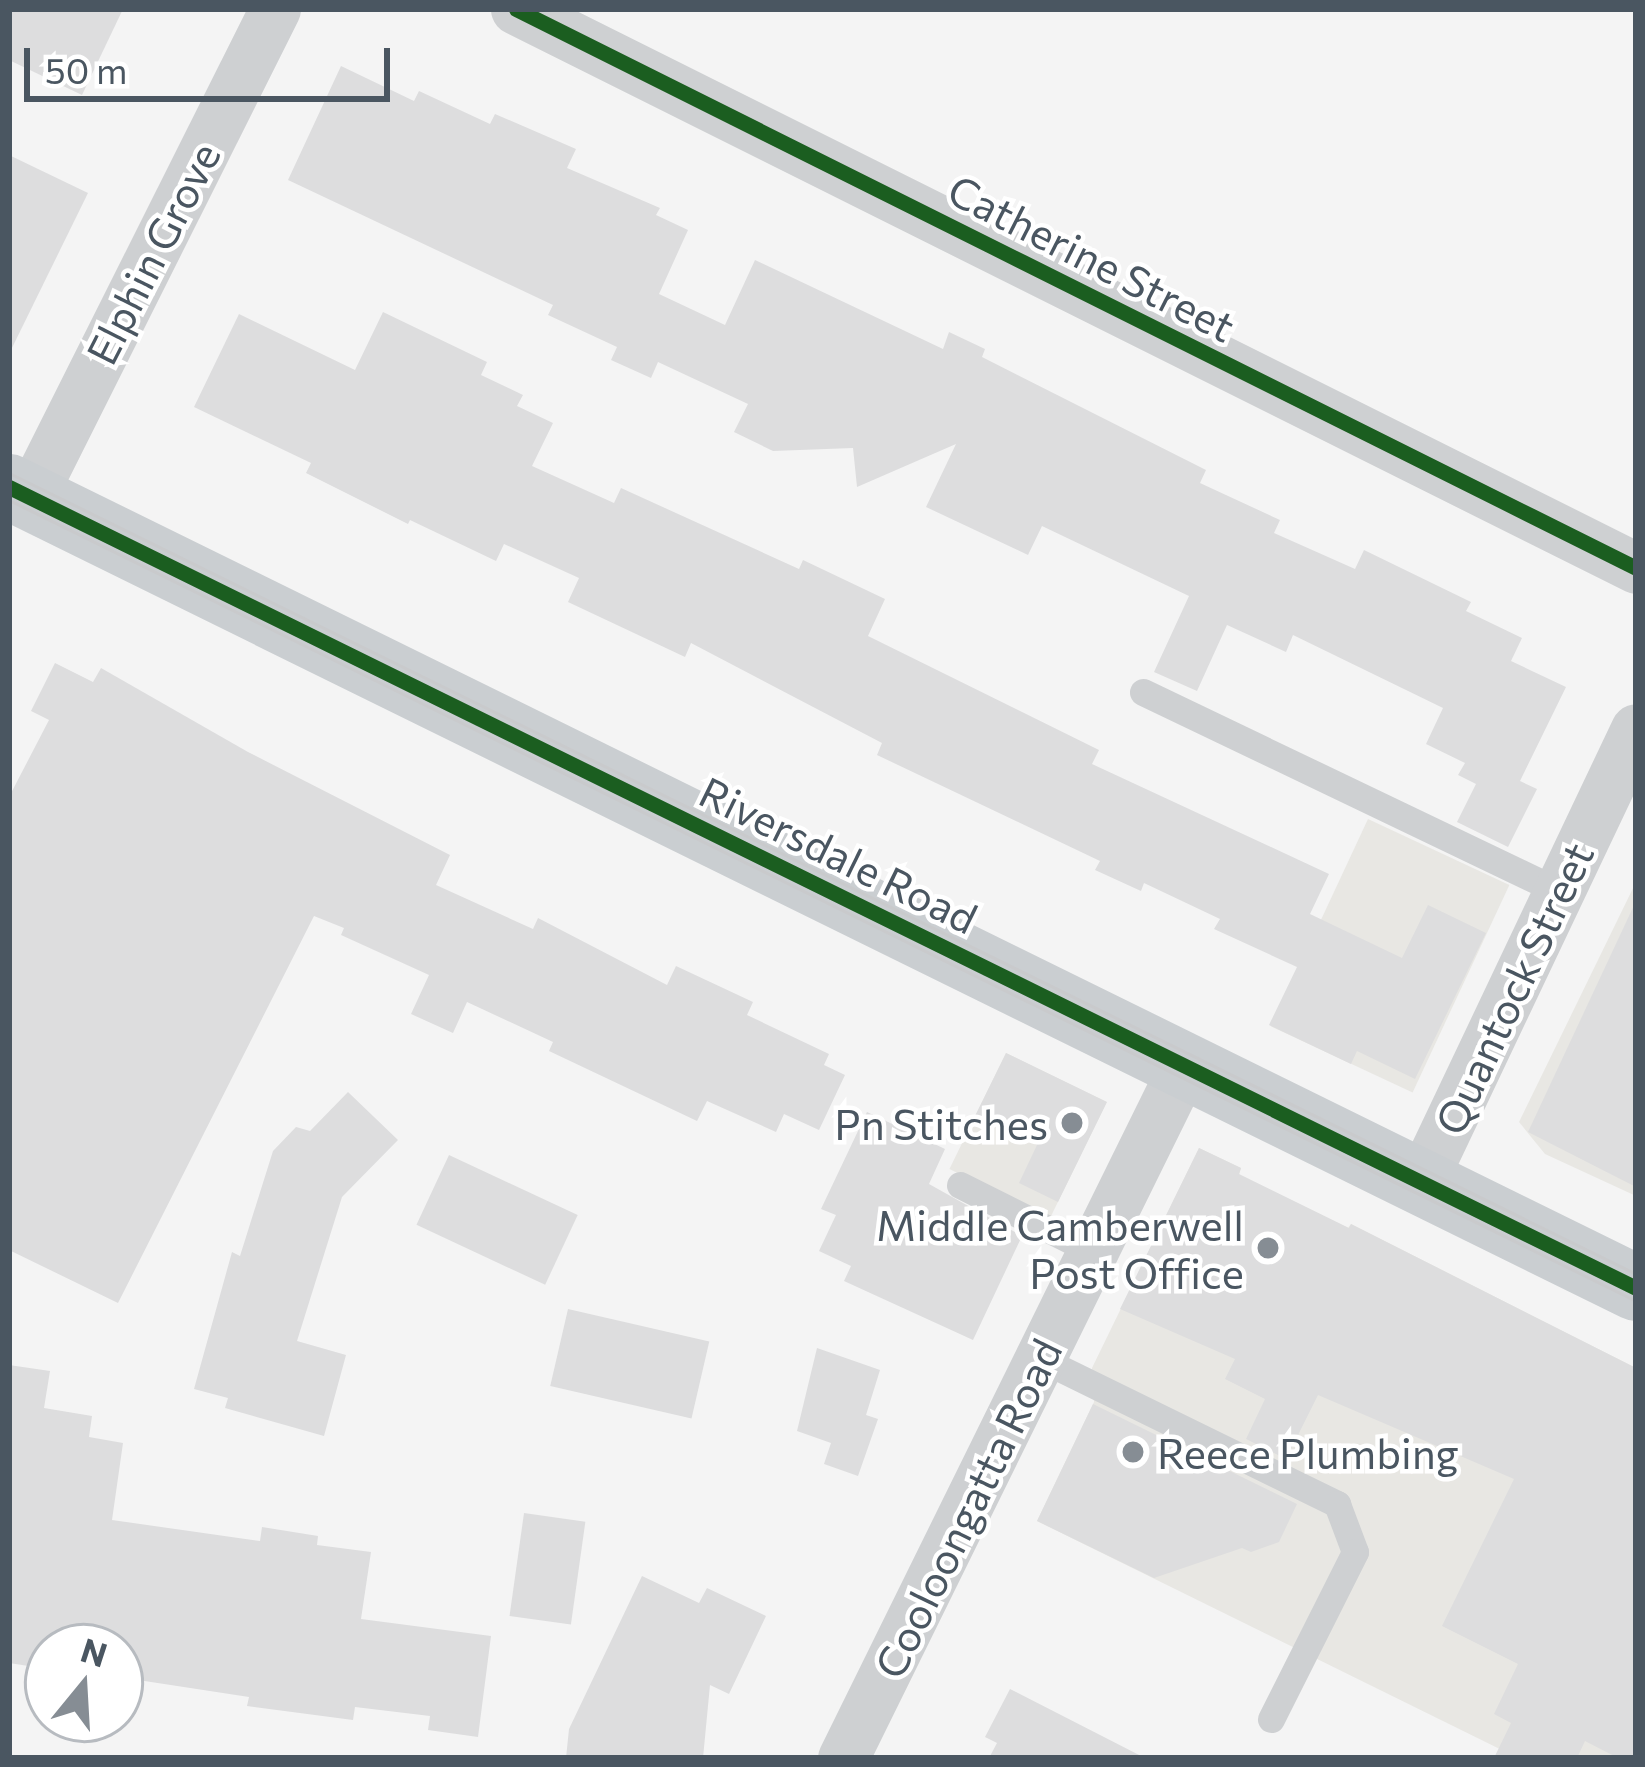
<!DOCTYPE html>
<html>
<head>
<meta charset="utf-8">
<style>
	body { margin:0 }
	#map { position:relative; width:1645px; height:1767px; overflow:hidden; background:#f4f4f4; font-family:Commissioner,sans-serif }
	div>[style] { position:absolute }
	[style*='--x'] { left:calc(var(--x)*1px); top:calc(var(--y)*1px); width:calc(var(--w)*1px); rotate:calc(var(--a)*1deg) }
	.commercial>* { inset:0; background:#e8e7e3; transform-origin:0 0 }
	.building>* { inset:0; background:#ddddde; transform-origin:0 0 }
	.service>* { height:27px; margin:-13.5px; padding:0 13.5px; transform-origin:13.5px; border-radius:13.5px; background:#ced0d2 }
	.minor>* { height:51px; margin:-25.5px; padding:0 25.5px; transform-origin:25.5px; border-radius:25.5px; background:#ced0d2 }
	.primary>* { height:66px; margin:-33px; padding:0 33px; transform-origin:33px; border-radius:33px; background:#caced1 }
	.tram>* { height:3px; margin:-1.5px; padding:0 1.5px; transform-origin:1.5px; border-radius:1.5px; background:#c9cacc }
	.cycleway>* { height:15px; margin:-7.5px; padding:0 7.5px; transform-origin:7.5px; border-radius:7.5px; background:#1b5e20 }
	.dots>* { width:33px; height:33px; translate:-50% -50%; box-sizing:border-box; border:6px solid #fff; border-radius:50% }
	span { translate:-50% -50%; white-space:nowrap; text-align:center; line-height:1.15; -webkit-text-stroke:9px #fff; paint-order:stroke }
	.street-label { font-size:42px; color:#4a5661 }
	.poi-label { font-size:42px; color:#4a5661 }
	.right { translate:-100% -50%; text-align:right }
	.left { translate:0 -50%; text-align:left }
	.frame { position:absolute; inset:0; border:12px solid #4a5661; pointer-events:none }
	.north { position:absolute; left:24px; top:1623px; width:120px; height:120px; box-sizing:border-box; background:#fff; border:3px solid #b7bbc0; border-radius:50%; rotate:18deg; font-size:33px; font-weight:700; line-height:48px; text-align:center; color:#4a5661 }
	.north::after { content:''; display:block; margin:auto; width:42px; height:54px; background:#868d94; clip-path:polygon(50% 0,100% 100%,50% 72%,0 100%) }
	.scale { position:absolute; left:24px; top:48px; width:366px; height:54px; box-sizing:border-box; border:6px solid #4a5661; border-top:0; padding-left:15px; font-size:36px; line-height:42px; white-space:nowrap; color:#4a5661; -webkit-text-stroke:9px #fff; paint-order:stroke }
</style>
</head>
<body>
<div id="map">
	<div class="commercial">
		<i style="left:1368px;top:819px;width:156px;height:229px;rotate:25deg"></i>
		<i style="clip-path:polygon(1636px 882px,1636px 1196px,1545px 1154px,1519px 1122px)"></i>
		<i style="left:1006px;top:1053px;width:112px;height:129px;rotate:26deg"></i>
		<i style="clip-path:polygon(1199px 1148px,1241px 1168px,1239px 1175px,1348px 1228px,1351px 1224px,1636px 1368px,1636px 1758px,1518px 1758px,1037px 1521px,1094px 1402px,1092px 1368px)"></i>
	</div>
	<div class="building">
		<i style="clip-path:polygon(9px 9px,123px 9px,82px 95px,9px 60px)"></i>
		<i style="clip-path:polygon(341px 66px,414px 101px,419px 91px,490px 124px,495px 114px,576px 149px,567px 168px,660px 208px,656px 215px,688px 230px,659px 294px,725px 325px,755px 260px,943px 349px,949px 332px,985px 349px,982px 357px,1206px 470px,1200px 483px,1280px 520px,1274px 533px,1355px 569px,1364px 550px,1471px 602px,1466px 611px,1522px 638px,1511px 661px,1566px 687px,1520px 781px,1537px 789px,1508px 847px,1457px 822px,1476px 784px,1458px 775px,1465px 763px,1426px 744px,1443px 708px,1293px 635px,1286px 652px,1227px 625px,1197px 691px,1154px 672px,1189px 596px,1042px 526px,1028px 555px,926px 507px,956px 444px,857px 487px,853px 448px,773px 451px,734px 432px,748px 404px,658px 362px,651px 378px,611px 360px,617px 347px,548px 315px,553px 305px,288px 180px)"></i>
		<i style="clip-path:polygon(9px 155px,88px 193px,9px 354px)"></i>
		<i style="clip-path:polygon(383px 312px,487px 362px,481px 375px,523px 395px,517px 406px,553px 423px,532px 466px,614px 503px,621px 488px,799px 569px,803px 560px,885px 599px,868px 636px,1099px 750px,1092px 764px,1329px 874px,1310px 914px,1402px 958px,1428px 905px,1486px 933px,1415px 1079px,1357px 1051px,1351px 1064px,1269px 1025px,1297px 967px,1214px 929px,1220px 919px,1144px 883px,1141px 891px,1095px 870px,1100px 861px,877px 755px,882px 743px,691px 643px,685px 657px,568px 602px,579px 578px,504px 544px,496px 561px,410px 520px,408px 524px,306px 473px,311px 463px,194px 407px,239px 314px,355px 370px)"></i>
		<i style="clip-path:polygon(55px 663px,93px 682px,101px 668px,248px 752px,450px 855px,436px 885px,533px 929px,538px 918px,667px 985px,676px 966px,753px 1002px,747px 1015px,829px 1054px,824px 1065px,845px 1075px,819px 1130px,784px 1114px,776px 1132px,707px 1101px,697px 1121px,549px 1051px,553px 1042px,467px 1002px,453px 1033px,411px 1014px,429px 975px,341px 935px,344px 928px,314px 916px,118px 1303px,9px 1250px,9px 797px,49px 720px,31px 711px)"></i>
		<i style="clip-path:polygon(1636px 901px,1636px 1187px,1528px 1132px)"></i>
		<i style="clip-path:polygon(1006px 1053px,1107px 1102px,1058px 1202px,1019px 1183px,1037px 1145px,975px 1116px)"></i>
		<i style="clip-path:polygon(348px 1092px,398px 1140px,342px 1197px,297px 1341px,346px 1355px,324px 1436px,225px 1408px,228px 1398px,194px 1389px,232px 1252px,240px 1256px,273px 1151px,296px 1127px,310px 1131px)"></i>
		<i style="clip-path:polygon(867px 1112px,945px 1149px,929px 1184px,1022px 1236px,973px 1340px,844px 1281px,851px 1266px,819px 1251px,836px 1215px,821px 1209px)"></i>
		<i style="clip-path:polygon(1199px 1148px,1241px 1168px,1239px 1174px,1349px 1228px,1351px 1224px,1636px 1368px,1636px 1758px,1618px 1758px,1585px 1741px,1577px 1758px,1494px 1758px,1511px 1723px,1494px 1714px,1518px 1664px,1442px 1626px,1514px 1479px,1318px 1395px,1286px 1459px,1246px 1439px,1265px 1399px,1225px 1379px,1235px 1359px,1120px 1309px)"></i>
		<i style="left:449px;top:1155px;width:142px;height:77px;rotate:25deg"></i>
		<i style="left:568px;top:1309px;width:145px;height:79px;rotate:13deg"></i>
		<i style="clip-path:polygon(817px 1348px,880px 1370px,866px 1415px,878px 1419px,858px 1476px,824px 1464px,831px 1443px,797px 1431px)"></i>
		<i style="clip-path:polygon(9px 1365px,50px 1371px,44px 1408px,92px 1416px,89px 1437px,123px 1443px,112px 1520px,260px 1541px,262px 1527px,318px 1536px,317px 1545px,371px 1552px,361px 1619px,491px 1636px,478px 1737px,428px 1730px,430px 1716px,355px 1707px,353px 1720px,247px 1706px,249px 1697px,138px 1680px,140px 1671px,120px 1668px,120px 1647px,48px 1647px,48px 1669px,9px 1663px)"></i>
		<i style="clip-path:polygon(1093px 1404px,1297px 1504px,1279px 1542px,1251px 1552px,1242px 1548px,1154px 1578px,1037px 1521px)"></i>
		<i style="left:524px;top:1513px;width:62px;height:104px;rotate:8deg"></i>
		<i style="clip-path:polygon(642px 1576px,699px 1603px,707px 1588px,766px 1616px,729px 1694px,710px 1685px,703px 1758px,566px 1758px,569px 1729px)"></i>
		<i style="clip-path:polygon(1010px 1689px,1145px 1758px,989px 1758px,997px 1743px,985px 1737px)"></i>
	</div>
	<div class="service">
		<i style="--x:1143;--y:692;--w:461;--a:25.6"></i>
		<i style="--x:960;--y:1185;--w:148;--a:26.6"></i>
		<i style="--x:1041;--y:1359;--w:330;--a:26.1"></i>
		<i style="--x:1337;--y:1504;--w:51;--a:69.4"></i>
		<i style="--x:1355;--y:1552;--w:187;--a:116.7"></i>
	</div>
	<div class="minor">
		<i style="--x:516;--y:9;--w:1252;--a:26.52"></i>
		<i style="--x:30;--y:498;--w:547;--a:-63.39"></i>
		<i style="--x:1421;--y:1182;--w:501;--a:-64.61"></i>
		<i style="--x:843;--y:1758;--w:774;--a:-63.77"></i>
	</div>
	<div class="primary">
		<i style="--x:9;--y:487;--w:1813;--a:26.21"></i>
	</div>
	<div class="tram">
		<i style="--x:9;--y:473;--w:1813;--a:26.21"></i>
		<i style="--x:9;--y:500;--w:1813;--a:26.21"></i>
	</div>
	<div class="cycleway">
		<i style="--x:516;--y:9;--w:1252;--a:26.52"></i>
		<i style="--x:9;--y:487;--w:1813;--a:26.21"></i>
	</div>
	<div class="dots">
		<i style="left:1072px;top:1123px;background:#868d94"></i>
		<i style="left:1268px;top:1248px;background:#868d94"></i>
		<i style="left:1133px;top:1452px;background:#868d94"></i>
	</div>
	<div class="street-label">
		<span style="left:152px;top:253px;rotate:-63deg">Elphin Grove</span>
		<span style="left:1092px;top:257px;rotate:27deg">Catherine Street</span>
		<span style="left:839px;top:854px;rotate:26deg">Riversdale Road</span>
		<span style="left:1513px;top:988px;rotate:-65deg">Quantock Street</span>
		<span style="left:967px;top:1508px;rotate:-64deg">Cooloongatta Road</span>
	</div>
	<div class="poi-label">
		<span class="right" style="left:1048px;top:1123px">Pn Stitches</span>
		<span class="right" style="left:1244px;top:1248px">Middle Camberwell<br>Post Office</span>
		<span class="left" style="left:1157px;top:1452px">Reece Plumbing</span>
	</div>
	<div class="frame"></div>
	<div class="north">N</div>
	<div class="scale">50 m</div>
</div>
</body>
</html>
